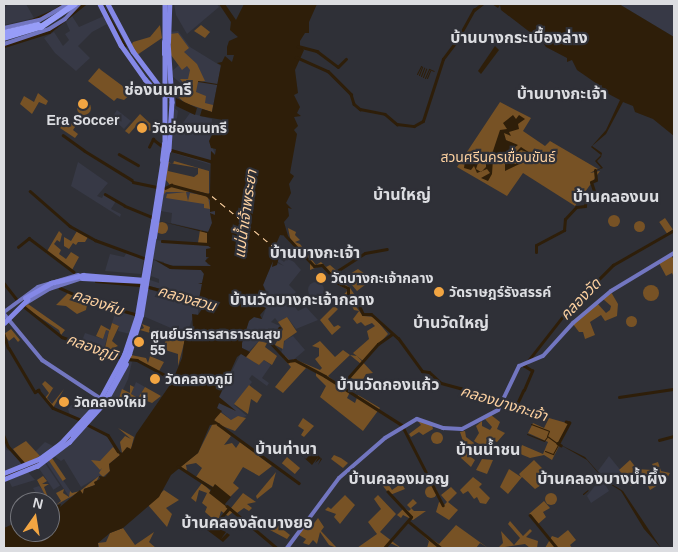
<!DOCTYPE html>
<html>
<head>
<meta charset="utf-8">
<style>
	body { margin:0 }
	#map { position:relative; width:678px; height:552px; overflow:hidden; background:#2f3037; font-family:Arial,"Noto Sans Thai",sans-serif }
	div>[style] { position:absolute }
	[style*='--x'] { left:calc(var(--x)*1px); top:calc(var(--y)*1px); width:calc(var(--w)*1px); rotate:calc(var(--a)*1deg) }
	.built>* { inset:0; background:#373946; transform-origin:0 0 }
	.round { border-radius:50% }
	.green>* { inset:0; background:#775225; transform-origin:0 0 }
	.water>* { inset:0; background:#2e1e09 }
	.stream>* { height:1px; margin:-0.5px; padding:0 0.5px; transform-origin:0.5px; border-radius:0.5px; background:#2e1e09 }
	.canal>* { height:2.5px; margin:-1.25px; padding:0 1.25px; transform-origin:1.25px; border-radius:1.25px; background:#2e1e09 }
	.river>* { height:3px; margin:-1.5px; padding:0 1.5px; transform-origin:1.5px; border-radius:1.5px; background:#2e1e09 }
	.ferry>* { height:1px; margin-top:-0.5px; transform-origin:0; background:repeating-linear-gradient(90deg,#fdd1a0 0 6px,transparent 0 11px) }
	.secondary>* { height:4px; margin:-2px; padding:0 2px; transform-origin:2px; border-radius:2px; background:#7276c0 }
	.primary>* { height:4.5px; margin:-2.25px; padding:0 2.25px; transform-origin:2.25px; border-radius:2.25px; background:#8488e7 }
	.motorway>* { height:5.5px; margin:-2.75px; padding:0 2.75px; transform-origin:2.75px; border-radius:2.75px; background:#979df8 }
	.primary-bridge>* { height:4.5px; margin:-2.25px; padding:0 2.25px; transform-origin:2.25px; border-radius:2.25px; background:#8488e7 }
	.dots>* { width:14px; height:14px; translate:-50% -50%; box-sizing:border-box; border:2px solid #2f3037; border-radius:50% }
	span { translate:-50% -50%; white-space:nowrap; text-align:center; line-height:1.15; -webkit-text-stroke:4.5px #2f3037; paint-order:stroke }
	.poi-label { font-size:14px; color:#dcdde1; font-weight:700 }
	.left { translate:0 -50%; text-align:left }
	.park-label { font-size:14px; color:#fdd1a0 }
	.water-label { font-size:15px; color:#fdd1a0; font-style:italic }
	.quarter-label { font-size:16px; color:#dcdde1; font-weight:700 }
	.frame { position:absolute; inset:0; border:5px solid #dcdde1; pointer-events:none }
	.north { position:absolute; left:10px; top:492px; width:50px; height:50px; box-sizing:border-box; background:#2f3037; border:1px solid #74757b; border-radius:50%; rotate:13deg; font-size:14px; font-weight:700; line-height:20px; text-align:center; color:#dcdde1 }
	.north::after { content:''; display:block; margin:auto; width:18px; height:22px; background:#f2a542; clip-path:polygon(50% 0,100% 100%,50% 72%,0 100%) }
</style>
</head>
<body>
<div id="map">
	<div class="built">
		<i style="clip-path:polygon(9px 4px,26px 4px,34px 18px,4px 25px,4px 8px)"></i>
		<i style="clip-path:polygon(174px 4px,217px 4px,219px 7px,187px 34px,176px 15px)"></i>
		<i style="clip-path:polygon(619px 4px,674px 4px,674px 37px)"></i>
		<i style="clip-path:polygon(72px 16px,79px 27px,104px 16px,109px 23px,92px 32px,78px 46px,90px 58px,76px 71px,55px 53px,44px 38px,54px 32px,63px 46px,69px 40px,65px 34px,70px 31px,66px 22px)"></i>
		<i style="clip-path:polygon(178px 31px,190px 47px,221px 66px,212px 112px,185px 103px,177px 96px,184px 86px,172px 76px,172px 71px,179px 65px,171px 55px,170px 32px)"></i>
		<i style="clip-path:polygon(173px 107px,178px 111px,176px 125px,180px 127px,190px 113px,212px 119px,210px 141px,215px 154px,211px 151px,213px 161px,200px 158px,212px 165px,170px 152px,184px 153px,171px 149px)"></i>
		<i style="clip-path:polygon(117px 110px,131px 121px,124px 129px,112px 118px)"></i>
		<i style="clip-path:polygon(78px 162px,108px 183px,97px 196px,102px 198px,104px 194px,116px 201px,111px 209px,121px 214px,120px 217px,71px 186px)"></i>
		<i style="clip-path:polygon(171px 186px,208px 196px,216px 211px,209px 232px,171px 223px,172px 213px,161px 211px,164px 189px)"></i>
		<i style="clip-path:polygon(156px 240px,216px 247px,208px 250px,206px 261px,208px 265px,213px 262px,211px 266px,164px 265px,164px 262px,153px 259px)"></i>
		<i style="clip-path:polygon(127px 252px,144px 258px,141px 274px,105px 271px,110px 254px,124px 257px)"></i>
		<i style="clip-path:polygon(278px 257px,284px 262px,287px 258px,294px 262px,301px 270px,289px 285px,296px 292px,289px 299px,298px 311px,306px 307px,318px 320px,296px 329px,287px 317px,278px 322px,275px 318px,271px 322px,280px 326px,278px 330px,266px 338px,264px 343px,259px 341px,249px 351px,242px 348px,242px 343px,249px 320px,254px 317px,262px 319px,266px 308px,256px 305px,267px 306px,270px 297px,263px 285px,273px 261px,284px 266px,277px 261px)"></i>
		<i style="clip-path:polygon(154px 260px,170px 269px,201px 270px,204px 273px,202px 283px,199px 283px,202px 284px,199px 299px,149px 286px,150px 280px,159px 283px,159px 279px,151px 276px)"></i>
		<i class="round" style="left:308px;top:282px;width:16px;height:16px"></i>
		<i style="clip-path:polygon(160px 288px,199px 301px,198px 315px,195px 314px,191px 322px,187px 335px,143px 316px,148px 289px,158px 292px)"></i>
		<i style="clip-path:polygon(116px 310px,136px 315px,130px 334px,118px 331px,119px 326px,112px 323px)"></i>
		<i style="clip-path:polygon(106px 330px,109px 331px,103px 352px,82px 341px,85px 333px,103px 339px)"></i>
		<i style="clip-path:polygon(293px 336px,305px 350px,291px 362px,281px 353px,285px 340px)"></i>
		<i style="clip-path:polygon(241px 353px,259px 365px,264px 360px,271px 365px,262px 378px,269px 383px,267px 386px,252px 375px,249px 379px,252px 382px,234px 405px,247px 416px,231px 420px,217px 408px,219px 403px,236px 411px,219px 397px)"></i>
		<i style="clip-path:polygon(129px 361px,132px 362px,128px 379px,115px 407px,108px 401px)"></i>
		<i style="clip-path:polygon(136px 382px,145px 387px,138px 398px,131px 394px)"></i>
		<i style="clip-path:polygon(71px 405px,86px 409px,90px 411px,81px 420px,70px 415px,68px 409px)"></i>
		<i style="clip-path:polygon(87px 425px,106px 435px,120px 455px,101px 475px,81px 487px,64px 459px,61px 461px,54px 456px)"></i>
		<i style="clip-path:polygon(4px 441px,6px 450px,13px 451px,23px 466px,4px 473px)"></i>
		<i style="clip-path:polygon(45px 442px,53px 446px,40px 456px,35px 452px)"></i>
		<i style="clip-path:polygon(609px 456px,622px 472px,613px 485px,598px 471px)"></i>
		<i style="clip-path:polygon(49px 460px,74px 496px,70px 498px,46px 462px)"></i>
		<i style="left:45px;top:463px;width:27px;height:8px;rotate:56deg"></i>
		<i style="clip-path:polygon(28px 472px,35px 480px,12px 487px,8px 479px)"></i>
		<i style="clip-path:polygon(601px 478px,609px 491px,591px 503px,587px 496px)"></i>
		<i style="clip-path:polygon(39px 486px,44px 491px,49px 502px,41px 502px,33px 488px)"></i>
	</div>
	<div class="green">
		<i style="clip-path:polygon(160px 25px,162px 38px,137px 55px,131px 46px,133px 42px,150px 37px)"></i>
		<i style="clip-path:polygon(201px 25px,210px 32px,205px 38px,194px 31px)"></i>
		<i style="clip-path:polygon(178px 33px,189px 48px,184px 52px,197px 64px,205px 81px,198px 82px,196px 92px,206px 96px,205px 103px,213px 105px,212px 112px,185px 103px,177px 96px,185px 85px,180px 79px,188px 79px,190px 70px,187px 66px,182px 70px,171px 55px,170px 34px)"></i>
		<i style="clip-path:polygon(99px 68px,101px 70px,132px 93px,124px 100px,117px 98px,114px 101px,88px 81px)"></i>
		<i style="clip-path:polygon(38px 93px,48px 101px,46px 105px,39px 102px,32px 114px,20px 104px,24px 96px,34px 102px)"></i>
		<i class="round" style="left:77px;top:101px;width:14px;height:14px"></i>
		<i style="clip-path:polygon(500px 102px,531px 118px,523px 131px,545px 146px,550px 141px,598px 169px,590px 173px,600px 171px,575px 206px,523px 173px,507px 196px,457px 167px)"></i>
		<i style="clip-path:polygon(140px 114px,153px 126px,151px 131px,136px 126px,129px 134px,125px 131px)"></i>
		<i style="clip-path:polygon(75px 119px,79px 121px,73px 130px,78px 134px,75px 138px,60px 128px,66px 120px,71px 124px)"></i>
		<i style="clip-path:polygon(evenodd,174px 161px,209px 171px,209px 194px,170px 185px,166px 180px,168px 162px,173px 164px,174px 161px,169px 163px,198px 168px,198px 174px,194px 177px,168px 171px,169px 163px)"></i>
		<i style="clip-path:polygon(171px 186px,191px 190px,191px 192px,166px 192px,163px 195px,164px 188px)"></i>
		<i style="clip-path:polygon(186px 192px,188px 201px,190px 193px,208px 196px,210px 209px,204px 208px,204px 204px,166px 198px,167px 194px)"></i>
		<i class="round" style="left:608px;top:215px;width:12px;height:12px"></i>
		<i style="left:665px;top:218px;width:14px;height:7px;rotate:56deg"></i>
		<i class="round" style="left:633.5px;top:220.5px;width:11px;height:11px"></i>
		<i class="round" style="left:156px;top:222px;width:12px;height:12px"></i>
		<i style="clip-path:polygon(288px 228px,296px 232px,295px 235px,300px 240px,295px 242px,300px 244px,316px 265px,321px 262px,326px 267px,330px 265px,337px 271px,356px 258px,333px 275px,350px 288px,357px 298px,352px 294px,336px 303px,348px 290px,335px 283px,322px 265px,310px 270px,310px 263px,291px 242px)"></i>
		<i style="clip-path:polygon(200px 230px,207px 233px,207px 244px,198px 243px)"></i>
		<i style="clip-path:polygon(59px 231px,62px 234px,60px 242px,57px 240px,54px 244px,61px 250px,59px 254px,66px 259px,71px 252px,79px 257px,72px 270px,46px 253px)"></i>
		<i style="clip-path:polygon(77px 231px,88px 237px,85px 242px,78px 242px,76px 245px,73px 243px,69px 249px,64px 246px,64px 237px,71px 241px)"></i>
		<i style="clip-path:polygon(671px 256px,674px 259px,674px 277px,672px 273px,666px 276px,659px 263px)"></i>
		<i style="clip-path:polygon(358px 269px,375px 281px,370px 281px,357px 291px,352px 285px,365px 277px,357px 276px,352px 282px,345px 277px)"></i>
		<i class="round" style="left:643px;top:285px;width:16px;height:16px"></i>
		<i style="clip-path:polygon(69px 292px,82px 298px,81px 302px,87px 305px,86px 310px,77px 314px,66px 306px,56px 305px)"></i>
		<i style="clip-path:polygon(611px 292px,618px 304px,617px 316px,605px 321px,601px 315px,590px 322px,595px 335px,585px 339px,583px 332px,579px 332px,573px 324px,597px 303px,606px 313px,610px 310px,611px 306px,603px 299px)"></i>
		<i style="clip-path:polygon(28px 304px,65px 330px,61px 335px,59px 330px,24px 307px)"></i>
		<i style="clip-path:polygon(354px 304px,363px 316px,374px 317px,388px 334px,363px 361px,353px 353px,369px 339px,367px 331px,375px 326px,372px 323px,365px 326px,361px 322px,357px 324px,353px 319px,359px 311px,354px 310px,352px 306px)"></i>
		<i style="clip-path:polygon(334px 306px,338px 309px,328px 319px,334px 327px,338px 325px,341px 327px,332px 335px,320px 320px)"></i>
		<i class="round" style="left:625.5px;top:315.5px;width:11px;height:11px"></i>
		<i style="clip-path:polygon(287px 317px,297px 332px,284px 341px,283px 349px,275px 345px,283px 329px,278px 322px)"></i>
		<i style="clip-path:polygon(112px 323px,119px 326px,112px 341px,118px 346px,104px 352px,109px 331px,106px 330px,103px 339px,96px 336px,101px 325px,110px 330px)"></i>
		<i style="clip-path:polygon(142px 324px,150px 327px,149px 331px,175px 340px,181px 341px,182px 334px,186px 336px,178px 366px,178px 354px,162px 349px,167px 338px,140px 330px,144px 328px)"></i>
		<i style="clip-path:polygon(11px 329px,20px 340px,18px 342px,14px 337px,9px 341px,4px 334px)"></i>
		<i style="clip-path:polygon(259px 341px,267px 343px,265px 347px,277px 356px,272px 365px,264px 360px,259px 365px,246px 357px)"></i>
		<i style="clip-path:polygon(320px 341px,335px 357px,343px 350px,350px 355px,328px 376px,340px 386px,349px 389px,356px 381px,350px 377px,361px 364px,350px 355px,357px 356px,373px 373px,366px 374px,356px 392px,351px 390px,347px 398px,355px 403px,358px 395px,380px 408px,363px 431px,320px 397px,326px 386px,316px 376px,316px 372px,306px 368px,283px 393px,275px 387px,291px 367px,283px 358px,285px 356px,291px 362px,294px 359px,320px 370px,322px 368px,315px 359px,319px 356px,319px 348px,312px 346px)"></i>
		<i style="clip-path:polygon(131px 355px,146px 358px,148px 363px,150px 356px,164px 362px,159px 371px,130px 358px)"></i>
		<i style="clip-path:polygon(45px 381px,53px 388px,55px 385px,47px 398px,52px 404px,64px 389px,53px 408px,45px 398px,49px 393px,42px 384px)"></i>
		<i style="clip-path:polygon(130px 385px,134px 387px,131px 394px,138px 398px,145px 387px,161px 396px,152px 403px,142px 399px,134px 401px,127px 396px,119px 398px,122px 389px,130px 393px)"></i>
		<i style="clip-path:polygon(249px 385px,262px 395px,257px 403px,251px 399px,248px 414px,234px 404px)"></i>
		<i style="clip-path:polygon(219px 411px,231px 420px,238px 416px,246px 418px,235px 431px,217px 424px,231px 436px,224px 445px,232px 443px,236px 448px,240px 442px,272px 466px,259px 476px,243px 467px,233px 483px,239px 488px,224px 503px,212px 493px,215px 488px,196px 477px,202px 468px,196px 463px,186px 465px,187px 471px,180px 467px,198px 453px)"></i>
		<i style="clip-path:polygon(491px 415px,500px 422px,497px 429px,505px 433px,497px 442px,492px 440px,487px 449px,474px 441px,479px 433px,476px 426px,482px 421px,482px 426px,490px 430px,492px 427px,485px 419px)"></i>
		<i style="clip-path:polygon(303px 418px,314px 426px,304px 437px,301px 435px,304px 430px,298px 426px)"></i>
		<i style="clip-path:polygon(549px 418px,570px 424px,552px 460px,544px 455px,530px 458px,518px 453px,522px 445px,543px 454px,548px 442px,528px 433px,533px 423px,544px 428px)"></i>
		<i style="clip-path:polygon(417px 420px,432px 425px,433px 429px,423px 435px,419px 432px,411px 437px,409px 434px,421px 425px)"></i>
		<i style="clip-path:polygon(118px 428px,134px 437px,131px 449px,122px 453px,120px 442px,125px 436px,131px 439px)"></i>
		<i style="clip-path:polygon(465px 431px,466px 437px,474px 443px,468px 455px,475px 460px,471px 467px,461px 458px,466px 450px,460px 432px)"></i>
		<i class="round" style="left:431px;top:432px;width:12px;height:12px"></i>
		<i style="clip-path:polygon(26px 441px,40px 456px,25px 464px,13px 449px)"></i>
		<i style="clip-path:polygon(113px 447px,120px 455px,109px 464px,110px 471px,103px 477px,99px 473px,102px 468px,100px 470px,91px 460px,100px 461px)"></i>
		<i style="clip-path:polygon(334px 455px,341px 458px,348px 463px,343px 468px,331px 459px)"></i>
		<i style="left:287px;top:457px;width:17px;height:8px;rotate:40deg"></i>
		<i style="left:52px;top:458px;width:25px;height:4px;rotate:56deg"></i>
		<i style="clip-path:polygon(482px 459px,493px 460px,487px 474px,476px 470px)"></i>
		<i style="clip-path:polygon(534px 460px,546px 472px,540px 476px,546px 482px,535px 489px,522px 477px,508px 494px,500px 487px,509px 469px,521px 477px,519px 474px)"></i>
		<i style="clip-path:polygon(630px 460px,637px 469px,652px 470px,655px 469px,652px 464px,658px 462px,661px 471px,670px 473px,666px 480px,650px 490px,644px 478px,631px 486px,619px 470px)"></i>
		<i style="clip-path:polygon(276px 472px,272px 487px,257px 499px,256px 496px)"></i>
		<i style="clip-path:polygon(396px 475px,405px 489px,390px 495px,383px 486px,387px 482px,392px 490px,399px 485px,392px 479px)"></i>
		<i style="clip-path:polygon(43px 476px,47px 481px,42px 484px,49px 484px,44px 487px,52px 508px,37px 480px)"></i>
		<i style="clip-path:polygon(99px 476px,95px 485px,84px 489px,83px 494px,79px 492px,56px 505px,61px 501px,56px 493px,64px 489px,63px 493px,69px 497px,70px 491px,72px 493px,80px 491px)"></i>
		<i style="clip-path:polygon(473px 477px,482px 484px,479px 487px,490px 498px,486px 504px,480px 503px,477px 497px,474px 499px,468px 491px,463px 494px,460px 490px)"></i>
		<i style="clip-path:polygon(202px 483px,233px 512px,228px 516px,221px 511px,219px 518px,213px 519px,205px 512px,207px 507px,202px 503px,207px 493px,199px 490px,196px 502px,191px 498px)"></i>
		<i class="round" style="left:425px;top:486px;width:12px;height:12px"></i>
		<i style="clip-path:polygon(451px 487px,457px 493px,448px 502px,458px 510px,449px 520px,436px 512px,439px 502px,444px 505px,447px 502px,441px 495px)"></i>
		<i style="clip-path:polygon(164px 490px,179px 500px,166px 508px,172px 514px,167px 527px,148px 505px)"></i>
		<i style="clip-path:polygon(243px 493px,256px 502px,247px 504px,252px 508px,249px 511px,244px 508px,237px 513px,231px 508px)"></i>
		<i class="round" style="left:545px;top:493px;width:12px;height:12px"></i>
		<i style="clip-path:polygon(345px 495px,355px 505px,340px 524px,334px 517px,336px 514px,325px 510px,328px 507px,331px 509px)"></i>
		<i style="clip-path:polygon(378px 495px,396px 514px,380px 532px,401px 548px,390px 543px,386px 548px,357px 548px,377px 534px,368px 522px,381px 509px,374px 499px)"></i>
		<i style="clip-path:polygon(413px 499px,417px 503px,411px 508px,414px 511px,426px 511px,413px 520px,403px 515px,401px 518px,397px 515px,404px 508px,409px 511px,411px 509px,407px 505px)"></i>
		<i style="clip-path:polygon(544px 501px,550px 508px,543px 512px,546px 517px,537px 525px,529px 514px)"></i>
		<i style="clip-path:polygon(318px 518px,324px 527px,321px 531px,337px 548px,329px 545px,320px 532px,317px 544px,313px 540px,309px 545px,303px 543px,306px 539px,299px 535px,307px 522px,312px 526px)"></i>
		<i style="clip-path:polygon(510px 521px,523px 536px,530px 529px,532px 531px,526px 537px,538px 541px,537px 548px,530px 548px,525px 544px,498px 548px,503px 543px,501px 531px,514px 545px,520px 538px,508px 524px)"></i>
		<i style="clip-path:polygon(275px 523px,290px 535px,287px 539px,270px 530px)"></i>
		<i style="clip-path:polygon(456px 525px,488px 548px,480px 543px,476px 548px,427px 548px,429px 541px,415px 528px,439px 544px)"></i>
		<i style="clip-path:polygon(123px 528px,135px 545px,154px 532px,149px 542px,156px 548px,99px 547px,98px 543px,106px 542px,110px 533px)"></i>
		<i style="clip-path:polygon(568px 530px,576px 540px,570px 545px,572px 548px,545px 548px,552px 536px,558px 538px)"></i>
	</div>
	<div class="water">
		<i style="clip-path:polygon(103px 4px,127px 47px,125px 48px,114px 28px)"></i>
		<i style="clip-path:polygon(219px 4px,225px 4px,236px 20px,244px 4px,317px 4px,309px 22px,309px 33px,305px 33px,300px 41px,300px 46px,304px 50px,295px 70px,298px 93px,294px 95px,300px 107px,297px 113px,301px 116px,294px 117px,298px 126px,294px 130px,297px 134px,290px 173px,294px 176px,289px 184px,291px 193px,286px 203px,292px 209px,288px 208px,289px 216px,284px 222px,288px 236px,280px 235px,274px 249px,280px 253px,277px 265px,272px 267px,273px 261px,263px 285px,269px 300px,265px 298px,264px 306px,256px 304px,266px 308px,260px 315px,262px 319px,254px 317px,249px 321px,242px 343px,242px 348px,250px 352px,246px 357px,241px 354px,237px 357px,219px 397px,236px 411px,219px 403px,217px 408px,222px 411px,214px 420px,220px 424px,210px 425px,198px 453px,171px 475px,159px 497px,123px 528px,110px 533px,98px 543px,98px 548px,4px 548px,4px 528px,20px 521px,20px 532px,50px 532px,50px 503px,52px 507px,61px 504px,60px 507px,80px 490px,83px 494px,84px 489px,95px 485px,94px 482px,100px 479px,99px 476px,105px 477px,110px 471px,109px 464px,120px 455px,115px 449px,122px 453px,127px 447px,131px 449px,136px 434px,172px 382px,182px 358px,185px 335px,189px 328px,193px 328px,192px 314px,198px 315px,202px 309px,199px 299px,202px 284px,198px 284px,202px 283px,204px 274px,201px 270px,170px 269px,155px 260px,173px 266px,211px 266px,205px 261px,209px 257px,206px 257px,206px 249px,211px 248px,207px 245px,207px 233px,159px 221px,208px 232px,212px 223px,210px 213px,215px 215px,215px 211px,210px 212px,210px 200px,205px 195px,210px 193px,211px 151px,215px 155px,216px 149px,211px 148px,209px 141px,219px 121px,222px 124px,223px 120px,200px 116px,202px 109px,212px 112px,221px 65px,217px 63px,222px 62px,225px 56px,232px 62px,234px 55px,227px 55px,227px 47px,229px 41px,238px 37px,230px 30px,231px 22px)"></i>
		<i style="clip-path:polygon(492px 4px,619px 4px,674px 37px,674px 136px,653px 119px,635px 112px,633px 106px,623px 102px,606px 134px,592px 146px,602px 153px,601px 157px,597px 161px,603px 168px,590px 173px,601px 168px,595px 161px,601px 155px,591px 147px,606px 130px,620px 100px,601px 90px,603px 88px,577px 70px,572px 60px,567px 62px,567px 58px,546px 47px,542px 41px,536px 44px,539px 39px,534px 35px,531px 37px,531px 33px,501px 10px,500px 5px,498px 8px)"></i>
		<i style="clip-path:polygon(495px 46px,499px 50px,481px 74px,478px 71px)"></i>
		<i style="clip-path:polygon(176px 98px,197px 108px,195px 115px,176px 106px)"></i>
		<i style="clip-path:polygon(evenodd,513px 115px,516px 119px,519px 115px,525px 119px,518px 124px,519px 129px,509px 132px,511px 136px,504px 133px,506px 140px,518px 145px,511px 150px,509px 162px,516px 164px,516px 152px,521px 147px,530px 153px,521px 150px,517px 153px,517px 162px,528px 160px,505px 171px,505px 156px,500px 160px,493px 159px,492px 174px,488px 181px,481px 178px,490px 173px,487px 169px,477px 173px,474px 166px,471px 170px,464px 168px,465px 160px,474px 164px,491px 157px,500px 130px,507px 129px,503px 123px,513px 115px,486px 159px,486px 167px,481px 172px,476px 169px,478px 163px,486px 159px)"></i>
		<i style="clip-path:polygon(557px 443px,585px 457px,605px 480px,623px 491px,661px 548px,644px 529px,621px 491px,605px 481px,587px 460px)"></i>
		<i style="clip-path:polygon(313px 451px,322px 459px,318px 465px,321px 458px,315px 463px,319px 456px,312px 465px,300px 454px,296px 457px,299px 454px,306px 459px)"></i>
		<i style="clip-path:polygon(215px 484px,231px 497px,225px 504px,228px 508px,209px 493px)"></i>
		<i style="clip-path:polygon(212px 522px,215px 526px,211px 530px,215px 527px,226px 532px,221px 539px,227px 533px,230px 535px,223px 542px,207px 530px)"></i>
	</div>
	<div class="stream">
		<i style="--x:417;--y:74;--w:9;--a:-63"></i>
		<i style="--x:419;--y:75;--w:9;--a:-69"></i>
		<i style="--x:421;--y:76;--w:9;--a:-69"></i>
		<i style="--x:423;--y:77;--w:9;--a:-69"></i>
		<i style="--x:425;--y:78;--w:10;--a:-66"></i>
		<i style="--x:429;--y:69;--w:5;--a:22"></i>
		<i style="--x:427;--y:78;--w:8;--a:-67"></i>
		<i style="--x:198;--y:81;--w:19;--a:9"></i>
		<i style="--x:531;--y:424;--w:19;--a:21"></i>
		<i style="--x:549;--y:431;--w:5;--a:112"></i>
		<i style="--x:547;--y:436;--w:14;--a:36"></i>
		<i style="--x:527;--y:434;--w:18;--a:22"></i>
		<i style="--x:544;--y:441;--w:5;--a:-53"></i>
		<i style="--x:545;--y:451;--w:9;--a:21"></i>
		<i style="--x:553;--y:454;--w:10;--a:-61"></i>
		<i style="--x:583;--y:494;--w:6;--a:-39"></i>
	</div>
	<div class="canal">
		<i style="--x:55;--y:10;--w:10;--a:-37"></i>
		<i style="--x:30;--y:21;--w:22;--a:-24"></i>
		<i style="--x:4;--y:46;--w:47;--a:-17.3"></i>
		<i style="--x:49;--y:32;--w:45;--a:-38.7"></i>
		<i style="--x:298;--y:46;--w:20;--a:15"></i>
		<i style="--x:317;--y:51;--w:26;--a:37"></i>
		<i style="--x:338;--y:67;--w:11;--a:-45"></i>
		<i style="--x:296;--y:57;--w:35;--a:24"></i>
		<i style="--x:328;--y:71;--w:33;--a:45"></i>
		<i style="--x:351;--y:94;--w:10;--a:73"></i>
		<i style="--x:354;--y:104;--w:8;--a:40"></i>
		<i style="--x:360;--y:109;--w:25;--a:11"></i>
		<i style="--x:385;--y:114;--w:16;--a:40"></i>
		<i style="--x:397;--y:124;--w:17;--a:7"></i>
		<i style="--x:414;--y:126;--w:10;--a:-29"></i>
		<i style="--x:423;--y:121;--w:65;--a:-72.1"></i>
		<i style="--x:443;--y:59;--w:21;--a:-53"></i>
		<i style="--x:456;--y:42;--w:37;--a:-61"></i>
		<i style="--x:474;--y:10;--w:10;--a:-37"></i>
		<i style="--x:63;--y:135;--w:26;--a:36"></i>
		<i style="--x:149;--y:147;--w:9;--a:-63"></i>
		<i style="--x:153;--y:139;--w:11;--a:38"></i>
		<i style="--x:171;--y:150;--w:41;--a:15.8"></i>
		<i style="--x:85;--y:151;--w:55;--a:31.7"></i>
		<i style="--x:119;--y:154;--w:22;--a:30"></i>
		<i style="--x:133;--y:182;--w:24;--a:12"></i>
		<i style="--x:165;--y:188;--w:7;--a:-27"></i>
		<i style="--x:171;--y:185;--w:38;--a:15"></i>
		<i style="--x:30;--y:191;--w:53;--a:41.2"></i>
		<i style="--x:70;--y:226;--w:29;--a:29"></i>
		<i style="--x:95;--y:240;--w:52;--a:20.2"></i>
		<i style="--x:105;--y:194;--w:22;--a:30"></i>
		<i style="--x:125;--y:206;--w:29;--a:22"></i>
		<i style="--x:162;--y:241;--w:46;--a:3.7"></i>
		<i style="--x:18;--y:247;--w:14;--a:-39"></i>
		<i style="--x:29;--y:238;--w:56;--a:37.1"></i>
		<i style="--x:331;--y:275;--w:40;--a:-32.9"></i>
		<i style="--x:365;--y:253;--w:22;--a:-10"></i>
		<i style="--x:96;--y:281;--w:43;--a:5.3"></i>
		<i style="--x:4;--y:283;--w:23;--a:52"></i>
		<i style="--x:149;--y:287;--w:54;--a:15.1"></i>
		<i style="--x:60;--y:288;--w:34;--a:24"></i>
		<i style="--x:91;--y:302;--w:46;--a:15.3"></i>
		<i style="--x:22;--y:305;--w:51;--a:38.7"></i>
		<i style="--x:62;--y:337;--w:64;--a:19.3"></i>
		<i style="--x:280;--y:328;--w:17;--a:121"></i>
		<i style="--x:271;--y:343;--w:25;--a:47"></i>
		<i style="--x:288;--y:361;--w:7;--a:-8"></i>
		<i style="--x:295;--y:360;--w:34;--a:28"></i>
		<i style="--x:325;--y:376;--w:91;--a:32.5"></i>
		<i style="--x:402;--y:425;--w:90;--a:62.9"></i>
		<i style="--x:4;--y:334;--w:14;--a:73"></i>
		<i style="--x:9;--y:348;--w:51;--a:59.4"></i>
		<i style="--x:35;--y:392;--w:4;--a:-34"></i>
		<i style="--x:38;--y:390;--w:23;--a:50"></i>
		<i style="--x:53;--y:408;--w:30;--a:23"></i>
		<i style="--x:128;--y:359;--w:9;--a:6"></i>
		<i style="--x:137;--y:360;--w:42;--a:28.4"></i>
		<i style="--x:340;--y:387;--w:57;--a:-48.5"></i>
		<i style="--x:378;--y:344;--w:16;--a:-35"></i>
		<i style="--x:460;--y:388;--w:71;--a:17.2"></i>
		<i style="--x:524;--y:390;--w:21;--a:-67"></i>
		<i style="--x:532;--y:371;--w:9;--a:-148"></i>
		<i style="--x:524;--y:366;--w:70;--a:-52"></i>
		<i style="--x:567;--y:311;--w:65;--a:-45"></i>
		<i style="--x:613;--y:265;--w:70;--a:-29.8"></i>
		<i style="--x:619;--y:397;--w:56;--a:-8.3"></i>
		<i style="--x:516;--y:406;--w:17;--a:-65"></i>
		<i style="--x:218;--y:424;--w:100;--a:36.1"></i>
		<i style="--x:88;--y:425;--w:22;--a:27"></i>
		<i style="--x:108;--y:435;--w:19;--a:58"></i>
		<i style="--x:4;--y:436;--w:11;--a:68"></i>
		<i style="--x:8;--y:446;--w:24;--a:48"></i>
		<i style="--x:659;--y:440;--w:16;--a:-15"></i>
		<i style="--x:62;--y:444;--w:15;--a:-42"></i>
		<i style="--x:561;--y:446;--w:4;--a:-146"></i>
		<i style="--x:558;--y:444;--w:24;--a:-62"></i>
		<i style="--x:569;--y:423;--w:3;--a:-162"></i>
		<i style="--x:178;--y:466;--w:42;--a:33.3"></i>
		<i style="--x:25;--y:469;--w:19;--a:-28"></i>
		<i style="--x:4;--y:476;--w:14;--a:-21"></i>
		<i style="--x:227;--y:506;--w:65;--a:40"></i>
		<i style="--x:530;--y:515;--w:43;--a:50.7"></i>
		<i style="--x:408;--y:521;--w:43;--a:39.3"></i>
		<i style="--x:217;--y:522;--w:18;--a:-49"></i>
		<i style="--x:384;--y:548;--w:41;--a:-48.9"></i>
		<i style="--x:411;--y:517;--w:34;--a:-133"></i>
	</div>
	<div class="river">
		<i style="--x:285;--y:235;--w:42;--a:46.9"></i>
		<i style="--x:314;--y:266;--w:8;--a:-7"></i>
		<i style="--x:322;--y:265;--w:24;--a:48"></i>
		<i style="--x:338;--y:283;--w:11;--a:27"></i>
		<i style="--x:348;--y:288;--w:9;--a:90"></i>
		<i style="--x:348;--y:297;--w:6;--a:-18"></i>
		<i style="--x:354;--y:295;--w:21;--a:65"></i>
		<i style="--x:363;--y:314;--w:8;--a:0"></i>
		<i style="--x:371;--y:314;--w:36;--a:42"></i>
		<i style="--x:398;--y:338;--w:41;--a:54"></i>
		<i style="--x:422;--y:371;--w:7;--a:8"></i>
		<i style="--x:429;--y:372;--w:16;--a:43"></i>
		<i style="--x:441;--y:383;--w:20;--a:15"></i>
		<i style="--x:536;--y:252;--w:7;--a:-90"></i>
		<i style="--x:536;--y:245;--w:32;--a:-28"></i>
		<i style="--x:564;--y:230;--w:11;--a:-85"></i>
		<i style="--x:565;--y:219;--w:16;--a:-47"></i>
		<i style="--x:576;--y:207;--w:9;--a:-6"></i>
		<i style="--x:585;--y:206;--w:9;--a:-84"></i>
		<i style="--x:586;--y:197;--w:10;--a:-37"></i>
		<i style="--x:594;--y:191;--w:9;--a:-108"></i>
		<i style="--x:591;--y:182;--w:5;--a:-22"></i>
		<i style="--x:596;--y:180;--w:10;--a:-96"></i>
	</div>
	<div class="ferry">
		<i style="--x:591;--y:193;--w:1;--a:45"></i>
		<i style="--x:212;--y:196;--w:80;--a:39.4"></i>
	</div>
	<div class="secondary">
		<i style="--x:4;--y:28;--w:37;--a:-13"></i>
		<i style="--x:40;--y:20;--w:32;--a:-30"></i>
		<i style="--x:4;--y:44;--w:47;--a:-18.4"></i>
		<i style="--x:49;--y:29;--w:19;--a:-32"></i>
		<i style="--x:65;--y:19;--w:21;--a:-47"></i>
		<i style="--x:26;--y:303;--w:27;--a:-31"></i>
		<i style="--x:49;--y:289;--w:35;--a:-18"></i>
		<i style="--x:4;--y:312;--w:42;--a:-36.3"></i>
		<i style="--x:38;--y:287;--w:42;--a:-16.7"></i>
		<i style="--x:4;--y:314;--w:60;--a:50.4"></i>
		<i style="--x:42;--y:360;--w:73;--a:33.3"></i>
		<i style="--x:287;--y:548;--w:87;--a:-53.4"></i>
		<i style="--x:339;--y:478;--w:61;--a:-41"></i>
		<i style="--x:385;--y:438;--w:37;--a:-31"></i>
		<i style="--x:417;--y:419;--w:28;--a:19"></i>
		<i style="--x:443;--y:428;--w:19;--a:3"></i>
		<i style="--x:462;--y:429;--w:41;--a:-27.8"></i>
		<i style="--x:498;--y:410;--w:49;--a:-64.5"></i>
		<i style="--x:519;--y:366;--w:26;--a:-23"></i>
		<i style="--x:543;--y:356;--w:45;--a:-47.7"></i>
		<i style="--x:573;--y:323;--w:50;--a:-40.1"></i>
		<i style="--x:611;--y:291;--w:74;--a:-31.1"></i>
	</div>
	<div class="primary">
		<i style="--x:100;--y:4;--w:46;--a:62.9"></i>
		<i style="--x:121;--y:45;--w:42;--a:54.8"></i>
		<i style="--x:145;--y:79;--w:19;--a:47"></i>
		<i style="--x:158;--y:93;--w:10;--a:11"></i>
		<i style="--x:168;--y:95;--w:4;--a:-34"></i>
		<i style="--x:108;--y:4;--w:53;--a:62"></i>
		<i style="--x:133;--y:51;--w:55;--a:53.1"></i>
		<i style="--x:165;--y:4;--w:41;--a:90"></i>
		<i style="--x:168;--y:41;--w:61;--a:86.2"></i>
		<i style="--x:172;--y:102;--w:48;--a:93.6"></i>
		<i style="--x:168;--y:42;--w:38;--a:-88"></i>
		<i style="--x:164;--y:54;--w:12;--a:-90"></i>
		<i style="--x:162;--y:160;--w:16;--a:-83"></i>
		<i style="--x:153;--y:222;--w:65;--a:-81.1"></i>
		<i style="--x:154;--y:237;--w:91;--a:-81.2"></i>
		<i style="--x:82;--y:278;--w:62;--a:2.8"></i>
		<i style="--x:25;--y:298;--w:30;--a:-30"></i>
		<i style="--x:51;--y:283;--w:33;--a:-14"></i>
		<i style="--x:83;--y:275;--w:62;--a:4.6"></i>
		<i style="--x:59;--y:445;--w:57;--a:-47.1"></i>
		<i style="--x:98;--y:403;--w:55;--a:-61.6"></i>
		<i style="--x:124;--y:355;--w:41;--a:-71.6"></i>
		<i style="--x:137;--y:316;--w:96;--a:-80.4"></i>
		<i style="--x:4;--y:473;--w:38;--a:-22"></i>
		<i style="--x:39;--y:459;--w:27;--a:-36"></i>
		<i style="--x:4;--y:479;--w:35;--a:-22"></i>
		<i style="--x:37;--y:466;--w:40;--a:-37"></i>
		<i style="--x:69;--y:442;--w:54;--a:-48"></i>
		<i style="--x:105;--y:402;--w:43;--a:-61.1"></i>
	</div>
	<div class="motorway">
		<i style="--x:4;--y:33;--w:35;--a:-13"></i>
		<i style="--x:4;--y:38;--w:39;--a:-17"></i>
		<i style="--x:41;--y:27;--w:41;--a:-34.1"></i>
	</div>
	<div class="primary-bridge">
		<i style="--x:165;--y:51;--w:96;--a:90"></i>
		<i style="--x:4;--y:323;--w:33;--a:-45"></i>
		<i style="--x:73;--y:436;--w:48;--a:-48.4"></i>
		<i style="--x:105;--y:400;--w:52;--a:-62.4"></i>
		<i style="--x:129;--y:354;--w:41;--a:-72.9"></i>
		<i style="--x:141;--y:315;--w:81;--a:-80.8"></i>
	</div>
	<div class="dots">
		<i style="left:83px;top:104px;background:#f2a542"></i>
		<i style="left:142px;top:128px;background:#f2a542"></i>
		<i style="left:321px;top:278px;background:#f2a542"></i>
		<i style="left:439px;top:292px;background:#f2a542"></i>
		<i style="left:139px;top:342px;background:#f2a542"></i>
		<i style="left:155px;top:379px;background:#f2a542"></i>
		<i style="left:64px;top:402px;background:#f2a542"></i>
	</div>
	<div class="poi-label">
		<span style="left:83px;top:120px">Era Soccer</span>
		<span class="left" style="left:152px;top:128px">วัดช่องนนทรี</span>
		<span class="left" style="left:331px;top:278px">วัดบางกะเจ้ากลาง</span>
		<span class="left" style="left:449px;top:292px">วัดราษฎร์รังสรรค์</span>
		<span class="left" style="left:150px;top:342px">ศูนย์บริการสาธารณสุข<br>55</span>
		<span class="left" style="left:165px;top:379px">วัดคลองภูมิ</span>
		<span class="left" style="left:74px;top:402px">วัดคลองใหม่</span>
	</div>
	<div class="park-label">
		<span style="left:498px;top:157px">สวนศรีนครเขื่อนขันธ์</span>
	</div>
	<div class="water-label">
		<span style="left:245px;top:214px;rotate:-82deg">แม่น้ำเจ้าพระยา</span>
		<span style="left:187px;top:298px;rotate:16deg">คลองสวน</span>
		<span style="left:580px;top:299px;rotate:-46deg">คลองวัด</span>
		<span style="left:98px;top:302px;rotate:19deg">คลองหีบ</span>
		<span style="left:92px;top:347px;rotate:20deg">คลองภูมิ</span>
		<span style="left:504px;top:403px;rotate:17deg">คลองบางกะเจ้า</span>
	</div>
	<div class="quarter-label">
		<span style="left:519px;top:38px">บ้านบางกระเบื้องล่าง</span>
		<span style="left:158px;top:90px">ช่องนนทรี</span>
		<span style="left:562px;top:94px">บ้านบางกะเจ้า</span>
		<span style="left:402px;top:195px">บ้านใหญ่</span>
		<span style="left:616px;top:197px">บ้านคลองบน</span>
		<span style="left:315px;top:253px">บ้านบางกะเจ้า</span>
		<span style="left:302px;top:300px">บ้านวัดบางกะเจ้ากลาง</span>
		<span style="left:451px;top:323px">บ้านวัดใหญ่</span>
		<span style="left:388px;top:385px">บ้านวัดกองแก้ว</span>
		<span style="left:286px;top:449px">บ้านท่านา</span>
		<span style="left:488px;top:450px">บ้านน้ำชน</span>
		<span style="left:399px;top:479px">บ้านคลองมอญ</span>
		<span style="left:602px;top:479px">บ้านคลองบางน้ำผึ้ง</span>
		<span style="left:247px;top:523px">บ้านคลองลัดบางยอ</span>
	</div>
	<div class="frame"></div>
	<div class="north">N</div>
</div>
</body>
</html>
